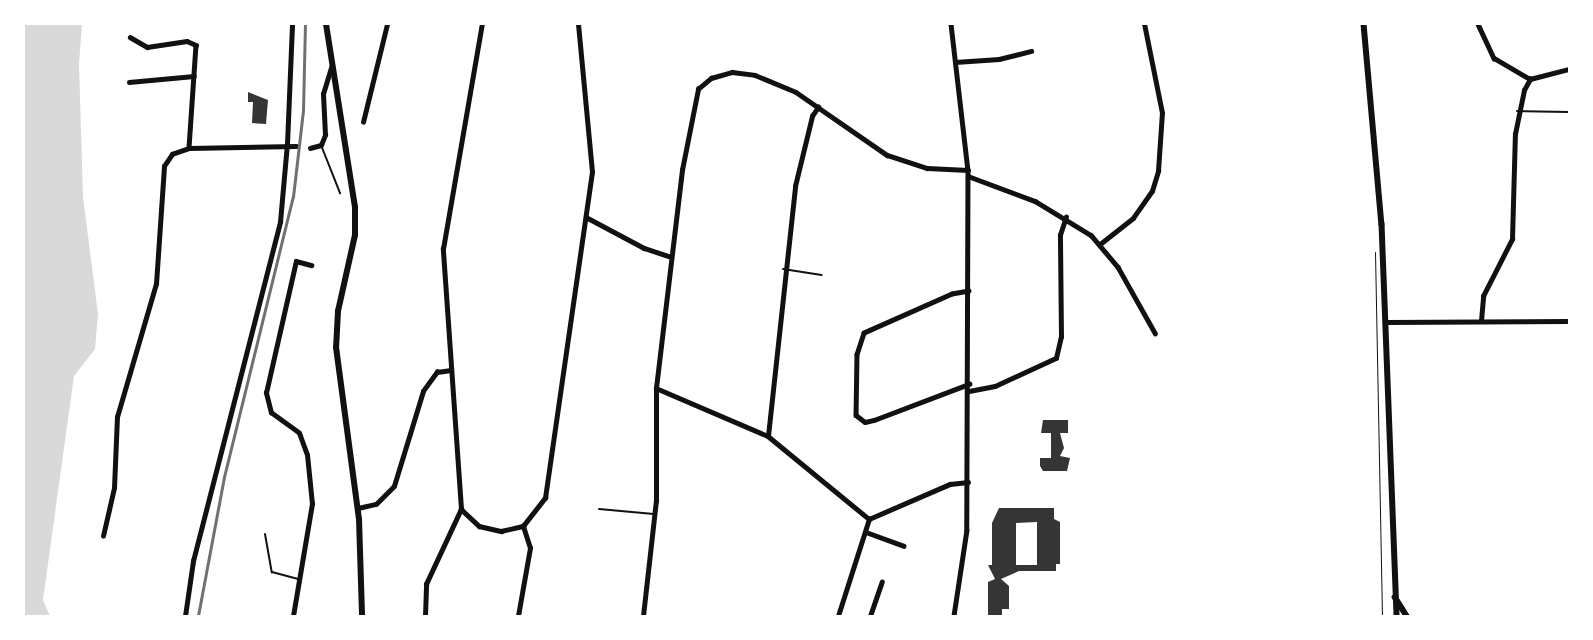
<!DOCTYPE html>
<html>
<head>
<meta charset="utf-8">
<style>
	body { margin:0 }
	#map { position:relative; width:1593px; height:640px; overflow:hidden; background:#fff; font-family:Overpass,sans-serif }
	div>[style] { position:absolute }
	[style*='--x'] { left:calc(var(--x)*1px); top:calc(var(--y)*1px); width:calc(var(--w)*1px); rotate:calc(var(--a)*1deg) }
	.water>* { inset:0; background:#d9d9d9 }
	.building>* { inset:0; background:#353535 }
	.path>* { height:1px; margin:-0.5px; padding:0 0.5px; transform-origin:0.5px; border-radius:0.5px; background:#111 }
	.service>* { height:2px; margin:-1px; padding:0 1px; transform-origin:1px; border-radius:1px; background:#111 }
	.minor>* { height:4.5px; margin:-2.25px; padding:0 2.25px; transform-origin:2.25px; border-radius:2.25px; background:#111 }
	.tertiary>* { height:5px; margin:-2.5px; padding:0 2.5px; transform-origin:2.5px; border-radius:2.5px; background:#111 }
	.secondary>* { height:5.5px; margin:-2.75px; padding:0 2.75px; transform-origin:2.75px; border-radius:2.75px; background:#111 }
	.primary>* { height:6px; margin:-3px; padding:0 3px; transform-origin:3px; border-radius:3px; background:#111 }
	.rail>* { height:2.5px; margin:-1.25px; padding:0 1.25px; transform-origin:1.25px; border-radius:1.25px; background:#707070 }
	span { translate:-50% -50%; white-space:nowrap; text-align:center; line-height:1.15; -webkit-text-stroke:4px #fff; paint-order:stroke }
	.frame { position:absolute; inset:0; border:25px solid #fff; pointer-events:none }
</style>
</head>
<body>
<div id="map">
	<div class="water">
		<i style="clip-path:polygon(24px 24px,82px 24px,79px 64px,83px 197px,98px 314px,95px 349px,74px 376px,43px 600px,50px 616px,24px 616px)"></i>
	</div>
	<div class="building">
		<i style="clip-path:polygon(248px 92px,268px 100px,266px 124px,252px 123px,253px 102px,248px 102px)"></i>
		<i style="clip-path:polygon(1043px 420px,1068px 420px,1068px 433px,1060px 433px,1064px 448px,1060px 456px,1070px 458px,1067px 471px,1043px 471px,1040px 466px,1040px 458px,1051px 458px,1051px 433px,1041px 433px)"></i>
		<i style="clip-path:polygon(evenodd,999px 508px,1054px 508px,1054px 519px,1060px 522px,1060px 564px,1056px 564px,1056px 571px,1019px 571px,1001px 579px,1009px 586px,1009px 609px,1002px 609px,1002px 616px,988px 616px,988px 582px,995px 579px,988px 565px,992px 565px,992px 523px,999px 508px,1037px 522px,1037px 565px,1016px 565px,1016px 523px,1037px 522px)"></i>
	</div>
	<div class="path">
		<i style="--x:1375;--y:252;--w:364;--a:88.9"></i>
	</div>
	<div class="service">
		<i style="--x:1517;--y:111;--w:52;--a:1.1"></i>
		<i style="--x:321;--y:145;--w:52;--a:68.4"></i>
		<i style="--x:783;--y:269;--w:39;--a:9"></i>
		<i style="--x:599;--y:509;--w:55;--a:5.2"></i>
		<i style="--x:265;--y:534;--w:39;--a:80"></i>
		<i style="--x:272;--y:572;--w:28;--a:15"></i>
	</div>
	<div class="minor">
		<i style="--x:951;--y:24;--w:147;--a:83.4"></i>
		<i style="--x:968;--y:170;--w:360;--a:90.2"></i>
		<i style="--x:967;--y:530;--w:87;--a:98.6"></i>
		<i style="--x:1478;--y:24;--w:38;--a:65"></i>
		<i style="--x:1494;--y:58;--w:42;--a:30.3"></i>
		<i style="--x:130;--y:37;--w:20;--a:30"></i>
		<i style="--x:147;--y:47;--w:40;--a:-8.5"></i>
		<i style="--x:187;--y:41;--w:10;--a:24"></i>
		<i style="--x:196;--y:45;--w:103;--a:93.9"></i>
		<i style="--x:955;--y:62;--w:44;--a:-3.9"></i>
		<i style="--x:999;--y:59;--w:33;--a:-14"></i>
		<i style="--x:129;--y:82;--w:65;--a:-5.3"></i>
		<i style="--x:363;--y:122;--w:101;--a:-76.2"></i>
		<i style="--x:310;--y:148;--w:11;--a:-15"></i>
		<i style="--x:321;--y:145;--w:11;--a:-68"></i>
		<i style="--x:325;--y:135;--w:41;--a:-92.8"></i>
		<i style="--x:323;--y:94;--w:28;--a:-73"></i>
		<i style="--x:968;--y:176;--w:72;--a:20.5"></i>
		<i style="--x:1035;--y:201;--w:66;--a:31.3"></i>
		<i style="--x:1091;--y:235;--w:42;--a:49.8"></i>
		<i style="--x:1118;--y:267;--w:76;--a:60.7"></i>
		<i style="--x:586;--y:217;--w:66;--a:28.1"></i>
		<i style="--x:644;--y:248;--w:28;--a:18"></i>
		<i style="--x:1100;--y:244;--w:42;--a:-38.2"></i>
		<i style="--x:1133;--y:218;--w:33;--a:-55"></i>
		<i style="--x:1152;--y:191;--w:21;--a:-73"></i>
		<i style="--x:1158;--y:171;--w:58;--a:-86.1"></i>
		<i style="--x:1162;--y:113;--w:91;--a:-101.4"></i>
		<i style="--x:969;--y:291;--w:17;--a:170"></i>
		<i style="--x:952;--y:294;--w:96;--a:156.1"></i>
		<i style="--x:864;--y:333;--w:22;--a:108"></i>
		<i style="--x:857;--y:354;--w:61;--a:90.9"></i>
		<i style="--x:856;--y:415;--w:11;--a:38"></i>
		<i style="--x:865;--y:422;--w:9;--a:-13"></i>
		<i style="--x:874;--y:420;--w:102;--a:-20.8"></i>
		<i style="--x:1481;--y:321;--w:25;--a:-85"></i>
		<i style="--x:1483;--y:296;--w:64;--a:-63"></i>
		<i style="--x:1512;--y:239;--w:105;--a:-88.4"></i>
		<i style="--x:1515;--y:134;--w:45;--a:-78.4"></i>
		<i style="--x:1524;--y:90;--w:13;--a:-61"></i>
		<i style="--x:1530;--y:79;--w:40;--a:-14.4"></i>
		<i style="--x:1387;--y:322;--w:182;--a:-0.3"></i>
		<i style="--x:656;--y:388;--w:122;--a:23.2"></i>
		<i style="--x:768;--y:436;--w:131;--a:39.4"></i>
		<i style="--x:869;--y:519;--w:88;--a:-23.4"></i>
		<i style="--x:950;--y:484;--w:18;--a:-6"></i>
		<i style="--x:969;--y:391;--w:26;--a:-11"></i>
		<i style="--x:995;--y:386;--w:67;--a:-24.7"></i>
		<i style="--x:1056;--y:358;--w:22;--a:-77"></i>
		<i style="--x:1061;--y:337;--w:102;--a:-90.6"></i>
		<i style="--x:1060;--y:235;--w:19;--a:-72"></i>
		<i style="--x:768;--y:436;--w:251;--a:-83.8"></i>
		<i style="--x:795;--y:186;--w:72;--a:-76.3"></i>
		<i style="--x:812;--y:116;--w:11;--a:-56"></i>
		<i style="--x:358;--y:508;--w:18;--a:-13"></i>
		<i style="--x:376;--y:504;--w:25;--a:-45"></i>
		<i style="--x:394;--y:486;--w:99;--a:-73"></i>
		<i style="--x:423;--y:391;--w:24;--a:-54"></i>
		<i style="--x:437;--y:372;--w:14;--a:-8"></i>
		<i style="--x:461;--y:509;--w:25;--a:43"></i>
		<i style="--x:479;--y:526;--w:23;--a:13"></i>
		<i style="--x:501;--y:531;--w:23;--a:-13"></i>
		<i style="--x:523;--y:526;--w:36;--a:-52"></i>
		<i style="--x:545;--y:498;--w:329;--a:-81.8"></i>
		<i style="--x:592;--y:172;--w:149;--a:-95.4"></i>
		<i style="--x:866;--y:532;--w:40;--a:20.2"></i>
		<i style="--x:103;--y:536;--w:49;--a:-77.1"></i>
		<i style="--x:114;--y:488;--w:71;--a:-87.6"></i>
		<i style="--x:117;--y:417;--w:139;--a:-73.7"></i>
		<i style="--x:156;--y:284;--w:118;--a:-86.1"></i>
		<i style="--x:164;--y:166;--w:14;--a:-56"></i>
		<i style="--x:172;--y:154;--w:18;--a:-19"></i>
		<i style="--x:189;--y:148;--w:107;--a:-1.1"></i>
		<i style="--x:185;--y:616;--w:56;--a:-81.7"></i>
		<i style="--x:193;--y:561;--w:350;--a:-75.6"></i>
		<i style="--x:280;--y:222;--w:78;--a:-84.9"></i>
		<i style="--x:293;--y:616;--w:114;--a:-80.4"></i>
		<i style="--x:312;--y:504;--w:49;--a:-95.8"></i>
		<i style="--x:307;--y:455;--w:23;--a:-110"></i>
		<i style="--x:299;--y:433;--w:34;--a:-144"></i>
		<i style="--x:271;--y:413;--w:21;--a:-104"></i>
		<i style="--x:266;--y:393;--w:135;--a:-77.2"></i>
		<i style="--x:296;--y:261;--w:16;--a:15"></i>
		<i style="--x:425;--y:616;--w:32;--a:-88"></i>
		<i style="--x:426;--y:584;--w:83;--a:-65"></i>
		<i style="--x:461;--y:509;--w:261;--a:-94"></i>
		<i style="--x:443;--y:249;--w:228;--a:-80.2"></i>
		<i style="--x:518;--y:616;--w:69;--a:-80"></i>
		<i style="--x:530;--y:548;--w:23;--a:-108"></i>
		<i style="--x:643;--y:616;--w:116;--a:-83.6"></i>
		<i style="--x:656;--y:501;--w:113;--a:-90"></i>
		<i style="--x:656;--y:388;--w:220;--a:-83.2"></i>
		<i style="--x:682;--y:170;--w:83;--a:-78.8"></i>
		<i style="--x:698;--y:89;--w:17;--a:-40"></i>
		<i style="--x:711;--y:78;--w:22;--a:-16"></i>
		<i style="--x:732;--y:72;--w:23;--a:7"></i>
		<i style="--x:755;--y:75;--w:44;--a:22.5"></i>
		<i style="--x:796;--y:92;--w:111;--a:34.7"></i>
		<i style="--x:887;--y:155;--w:42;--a:18"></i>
		<i style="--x:927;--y:168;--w:41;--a:2.8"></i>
		<i style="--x:838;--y:616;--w:102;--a:-72.3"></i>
		<i style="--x:870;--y:616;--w:36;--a:-71"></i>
	</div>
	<div class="tertiary">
		<i style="--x:287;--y:144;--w:120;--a:-87.6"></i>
	</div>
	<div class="secondary">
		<i style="--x:1364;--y:24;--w:201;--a:84.9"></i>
		<i style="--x:1382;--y:224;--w:392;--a:87.8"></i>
		<i style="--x:1395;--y:597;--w:22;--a:58"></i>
	</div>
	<div class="primary">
		<i style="--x:326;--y:24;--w:185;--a:81"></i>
		<i style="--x:355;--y:207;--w:28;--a:90"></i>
		<i style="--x:355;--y:235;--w:78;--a:102.6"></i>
		<i style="--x:338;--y:311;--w:36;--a:93"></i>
		<i style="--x:336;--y:347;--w:174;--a:82.4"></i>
		<i style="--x:359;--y:519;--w:97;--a:88.2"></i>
	</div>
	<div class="rail">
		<i style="--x:198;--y:616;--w:141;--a:-79.4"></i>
		<i style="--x:224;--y:477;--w:288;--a:-76.2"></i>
		<i style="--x:293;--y:197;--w:87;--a:-83.4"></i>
		<i style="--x:303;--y:111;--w:87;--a:-88.7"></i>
	</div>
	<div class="frame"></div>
</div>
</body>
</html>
